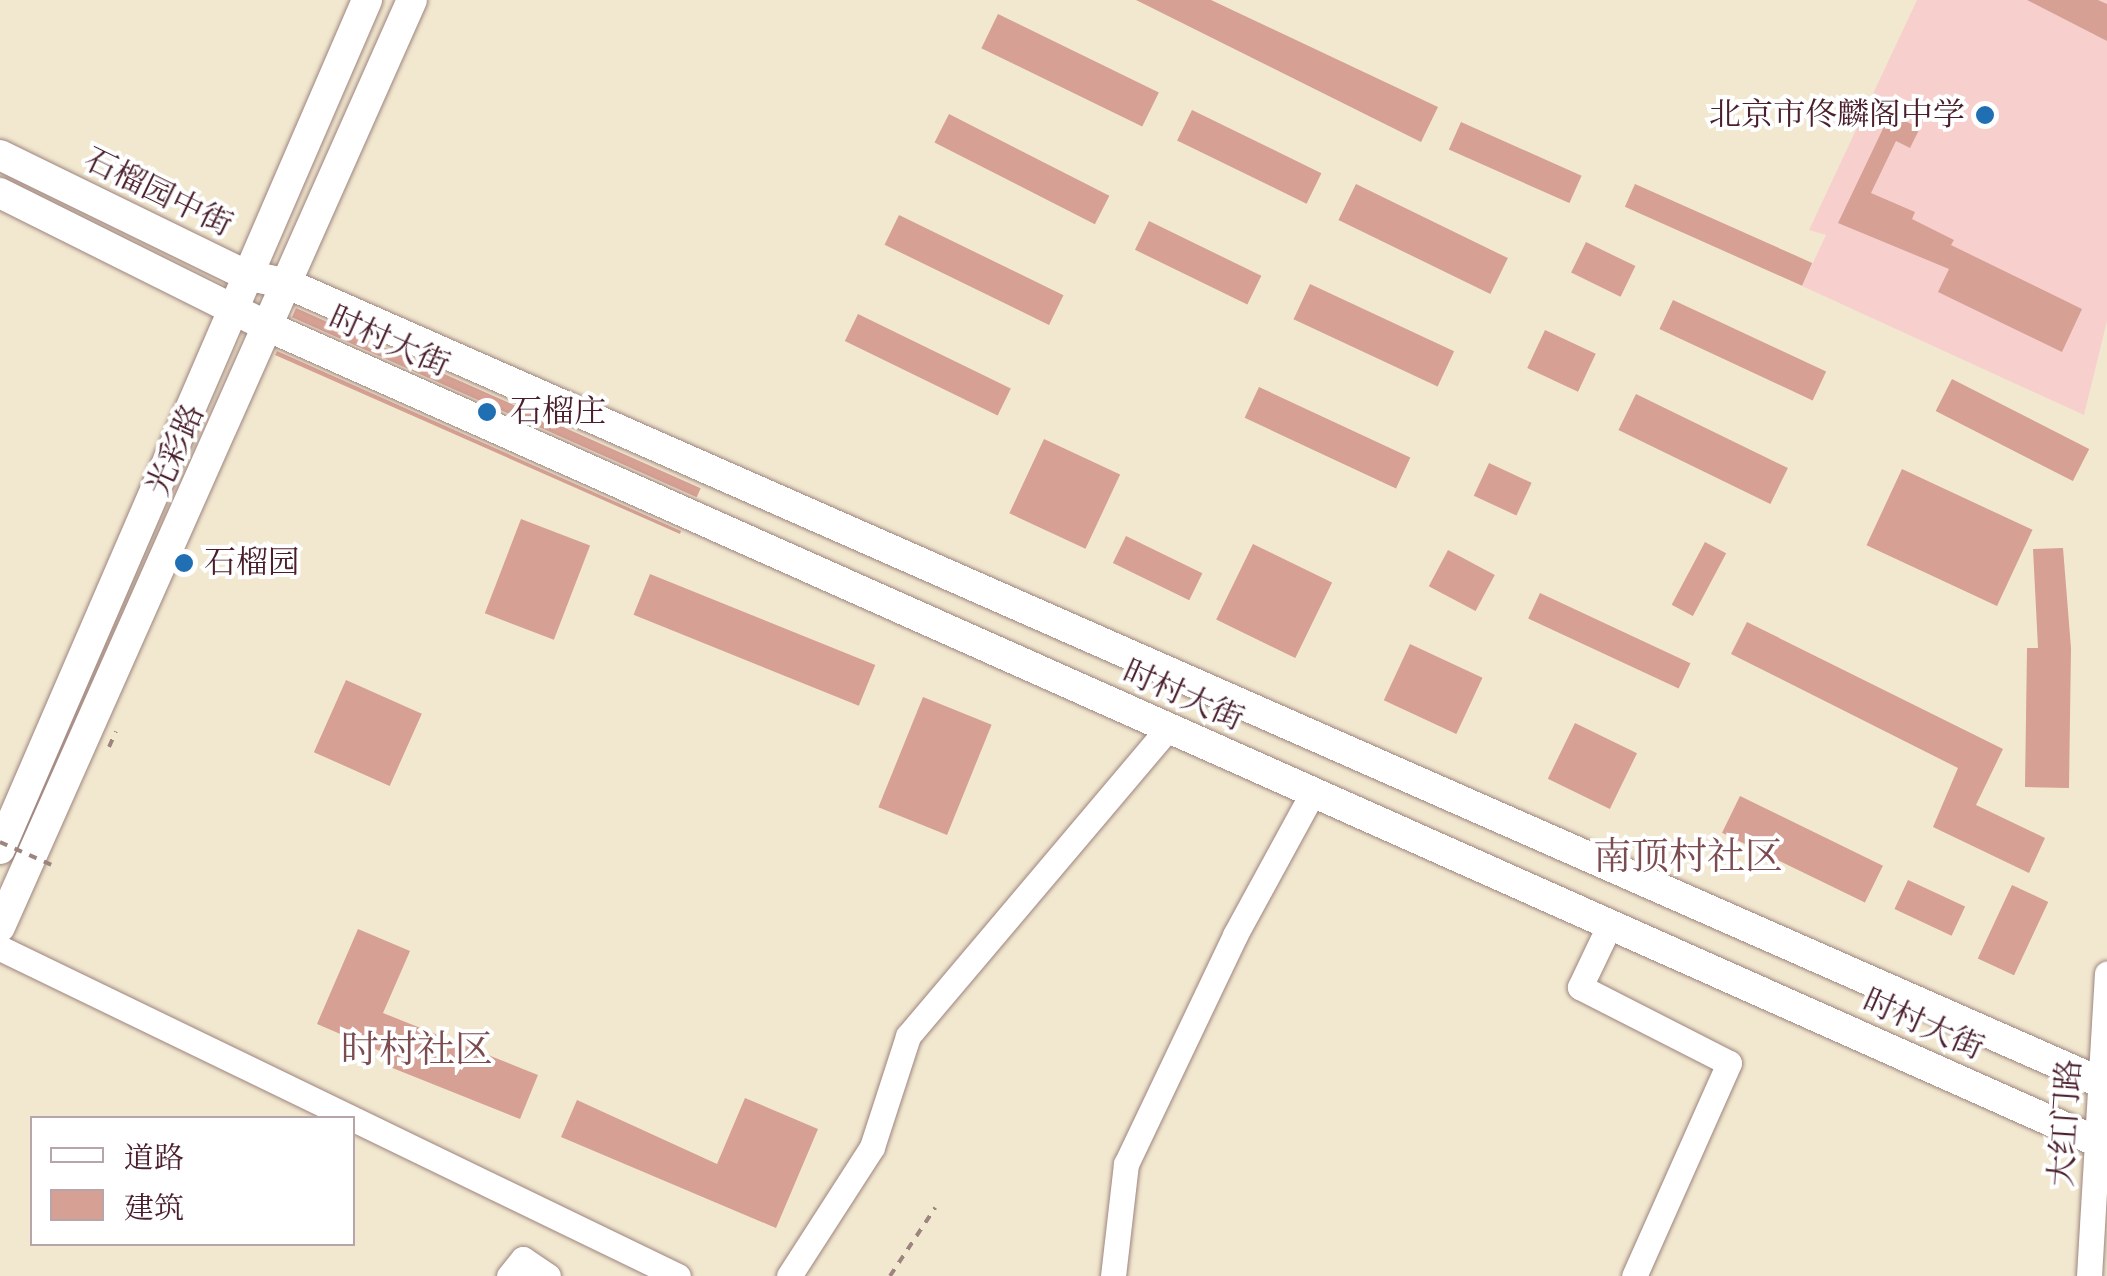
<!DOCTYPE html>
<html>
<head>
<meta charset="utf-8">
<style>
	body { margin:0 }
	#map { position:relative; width:2107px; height:1276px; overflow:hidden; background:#f2e8d0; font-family:"IM FELL Double Pica","Noto Serif SC",serif }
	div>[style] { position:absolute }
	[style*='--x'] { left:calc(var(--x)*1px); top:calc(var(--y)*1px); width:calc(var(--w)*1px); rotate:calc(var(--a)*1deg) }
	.built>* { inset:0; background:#f7d0ce }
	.building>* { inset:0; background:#d6a094; transform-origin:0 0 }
	.path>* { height:4px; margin-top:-2px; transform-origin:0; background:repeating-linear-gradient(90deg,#9e847e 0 8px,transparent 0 16px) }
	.roads { filter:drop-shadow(0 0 2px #9e847e) drop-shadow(0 0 2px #9e847e) }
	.minor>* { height:25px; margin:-12.5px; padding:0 12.5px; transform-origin:12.5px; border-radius:12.5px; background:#fff }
	.major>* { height:30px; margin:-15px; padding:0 15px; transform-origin:15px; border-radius:15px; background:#fff }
	.path-bridge>* { height:4px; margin-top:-2px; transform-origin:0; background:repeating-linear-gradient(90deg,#9e847e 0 8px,transparent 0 16px) }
	.dots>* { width:28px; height:28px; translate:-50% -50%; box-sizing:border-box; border:5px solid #fff; border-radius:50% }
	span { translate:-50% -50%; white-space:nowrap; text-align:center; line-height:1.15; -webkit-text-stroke:8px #fff; paint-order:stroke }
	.poi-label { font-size:32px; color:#4a1f2b }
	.right { translate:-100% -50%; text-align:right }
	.left { translate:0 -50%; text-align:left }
	.street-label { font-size:32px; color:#4a1f2b }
	.quarter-label { font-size:38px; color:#7b4c50 }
	.legend { position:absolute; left:30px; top:1116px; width:325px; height:130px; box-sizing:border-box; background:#fff; border:2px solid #b7a5aa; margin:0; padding:12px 18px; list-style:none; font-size:30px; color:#4a1f2b }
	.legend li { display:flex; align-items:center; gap:20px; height:50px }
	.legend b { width:50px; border:2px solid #b7a5aa }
</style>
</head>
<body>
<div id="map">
	<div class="built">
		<i style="clip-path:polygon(1917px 0,2107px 0,2107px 321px,2084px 415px,1802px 286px,1826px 235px,1809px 230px)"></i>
	</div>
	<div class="building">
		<i style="clip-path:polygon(1136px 0,1211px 0,1438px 107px,1421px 142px)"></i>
		<i style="clip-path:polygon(2027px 0,2098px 0,2107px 4px,2107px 41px)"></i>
		<i style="left:998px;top:14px;width:179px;height:38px;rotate:26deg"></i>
		<i style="left:1192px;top:110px;width:144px;height:34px;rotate:26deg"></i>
		<i style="left:949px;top:114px;width:180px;height:32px;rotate:27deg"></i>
		<i style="clip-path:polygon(1890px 114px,1920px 128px,1910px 148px,1896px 141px,1871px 193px,1915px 212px,1912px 219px,1954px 240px,1951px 245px,2082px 309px,2062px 352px,1938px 292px,1949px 269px,1838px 223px)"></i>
		<i style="left:1461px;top:122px;width:132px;height:30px;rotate:24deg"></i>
		<i style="left:1356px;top:184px;width:169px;height:40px;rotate:26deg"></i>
		<i style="left:1635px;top:184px;width:194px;height:25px;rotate:24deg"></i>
		<i style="left:899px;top:215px;width:183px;height:33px;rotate:26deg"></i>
		<i style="left:1149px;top:221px;width:125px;height:32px;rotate:26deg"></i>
		<i style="left:1586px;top:242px;width:55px;height:34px;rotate:26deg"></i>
		<i style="left:1310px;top:284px;width:159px;height:39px;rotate:25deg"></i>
		<i style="left:1673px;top:300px;width:169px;height:32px;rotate:25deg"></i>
		<i style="left:296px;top:308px;width:443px;height:10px;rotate:24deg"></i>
		<i style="left:858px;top:314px;width:170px;height:30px;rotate:26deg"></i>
		<i style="left:1545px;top:330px;width:56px;height:42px;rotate:25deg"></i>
		<i style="clip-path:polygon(277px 351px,681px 531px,680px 534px,275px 355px)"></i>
		<i style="left:1952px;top:379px;width:154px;height:36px;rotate:27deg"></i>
		<i style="left:1259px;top:387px;width:167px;height:34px;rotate:25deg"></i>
		<i style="left:1636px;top:394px;width:169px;height:40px;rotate:26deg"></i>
		<i style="left:1044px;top:439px;width:84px;height:82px;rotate:25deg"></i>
		<i style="left:1489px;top:463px;width:47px;height:36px;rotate:25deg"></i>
		<i style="left:1902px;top:469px;width:144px;height:84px;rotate:25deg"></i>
		<i style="left:521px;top:519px;width:74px;height:101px;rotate:21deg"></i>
		<i style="left:1126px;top:536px;width:85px;height:30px;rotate:26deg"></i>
		<i style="left:1705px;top:542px;width:24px;height:71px;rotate:28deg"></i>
		<i style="left:1253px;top:544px;width:88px;height:84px;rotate:26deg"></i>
		<i style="clip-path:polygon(2063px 548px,2071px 648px,2069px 788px,2025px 787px,2027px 648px,2038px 648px,2033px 549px)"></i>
		<i style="left:1448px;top:550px;width:53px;height:41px;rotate:28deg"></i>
		<i style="left:650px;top:574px;width:243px;height:44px;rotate:22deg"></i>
		<i style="left:1540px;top:593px;width:166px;height:28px;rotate:25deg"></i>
		<i style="clip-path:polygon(1747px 622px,2003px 749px,1976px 805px,2045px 838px,2029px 873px,1933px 827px,1958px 768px,1731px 654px)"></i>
		<i style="left:1410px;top:644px;width:80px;height:62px;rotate:25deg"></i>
		<i style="left:346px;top:680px;width:83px;height:79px;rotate:24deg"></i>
		<i style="left:923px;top:697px;width:74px;height:119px;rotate:22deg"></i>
		<i style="left:1575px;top:723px;width:69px;height:62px;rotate:26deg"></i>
		<i style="left:1740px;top:796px;width:159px;height:41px;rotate:26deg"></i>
		<i style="left:1908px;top:880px;width:63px;height:32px;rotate:25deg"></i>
		<i style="left:2012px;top:885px;width:40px;height:81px;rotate:25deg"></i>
		<i style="clip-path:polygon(358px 929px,410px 951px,383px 1013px,538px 1075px,520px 1119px,390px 1067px,394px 1057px,317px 1024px)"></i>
		<i style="clip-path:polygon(745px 1098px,818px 1129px,776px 1228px,561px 1137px,577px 1100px,717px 1164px)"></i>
	</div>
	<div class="path">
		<i style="--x:109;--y:747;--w:17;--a:-66"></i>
		<i style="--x:890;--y:1276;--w:82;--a:-56.5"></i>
	</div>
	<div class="roads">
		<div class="minor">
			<i style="--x:1610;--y:924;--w:70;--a:115.5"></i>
			<i style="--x:1580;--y:987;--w:167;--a:27"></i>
			<i style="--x:1729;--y:1063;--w:233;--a:114"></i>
			<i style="--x:0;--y:948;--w:753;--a:25.82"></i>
			<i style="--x:509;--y:1276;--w:22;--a:-51"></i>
			<i style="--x:523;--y:1259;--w:30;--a:34"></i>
			<i style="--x:789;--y:1276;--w:153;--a:-57.2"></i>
			<i style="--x:872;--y:1147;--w:117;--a:-72"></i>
			<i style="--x:908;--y:1036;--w:404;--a:-49.8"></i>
			<i style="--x:1113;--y:1276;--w:113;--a:-83.4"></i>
			<i style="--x:1126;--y:1164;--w:254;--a:-64.5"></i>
			<i style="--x:1235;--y:935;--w:163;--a:-61.4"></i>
			<i style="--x:2089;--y:1276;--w:303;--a:-86.6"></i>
		</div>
		<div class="major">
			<i style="--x:0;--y:155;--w:274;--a:26"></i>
			<i style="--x:246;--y:275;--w:43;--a:12.1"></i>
			<i style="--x:288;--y:284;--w:1988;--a:23.77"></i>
			<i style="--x:0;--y:193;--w:301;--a:26.5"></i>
			<i style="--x:269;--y:327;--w:2012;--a:24.02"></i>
			<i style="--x:0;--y:849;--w:925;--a:-66.62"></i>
			<i style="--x:0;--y:927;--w:1014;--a:-66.04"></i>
		</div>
	</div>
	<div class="path-bridge">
		<i style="--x:0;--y:842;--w:57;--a:23.9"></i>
	</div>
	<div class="dots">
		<i style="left:1985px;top:115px;background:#1f6fb2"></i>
		<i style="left:487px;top:412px;background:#1f6fb2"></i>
		<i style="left:184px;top:563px;background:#1f6fb2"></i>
	</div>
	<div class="poi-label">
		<span class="right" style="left:1965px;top:115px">北京市佟麟阁中学</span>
		<span class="left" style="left:510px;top:412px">石榴庄</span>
		<span class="left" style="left:204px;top:563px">石榴园</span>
	</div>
	<div class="street-label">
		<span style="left:158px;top:193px;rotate:26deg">石榴园中街</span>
		<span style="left:389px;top:342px;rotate:24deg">时村大街</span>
		<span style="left:176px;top:450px;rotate:-66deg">光彩路</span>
		<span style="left:1183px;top:696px;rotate:24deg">时村大街</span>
		<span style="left:1923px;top:1025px;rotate:24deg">时村大街</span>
		<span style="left:2066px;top:1123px;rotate:-86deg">大红门路</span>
	</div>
	<div class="quarter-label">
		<span style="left:1688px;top:858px">南顶村社区</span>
		<span style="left:417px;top:1051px">时村社区</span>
	</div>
	<ul class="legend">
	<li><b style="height:12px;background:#fff"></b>道路</li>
	<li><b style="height:28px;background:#d6a094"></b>建筑</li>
	</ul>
</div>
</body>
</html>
